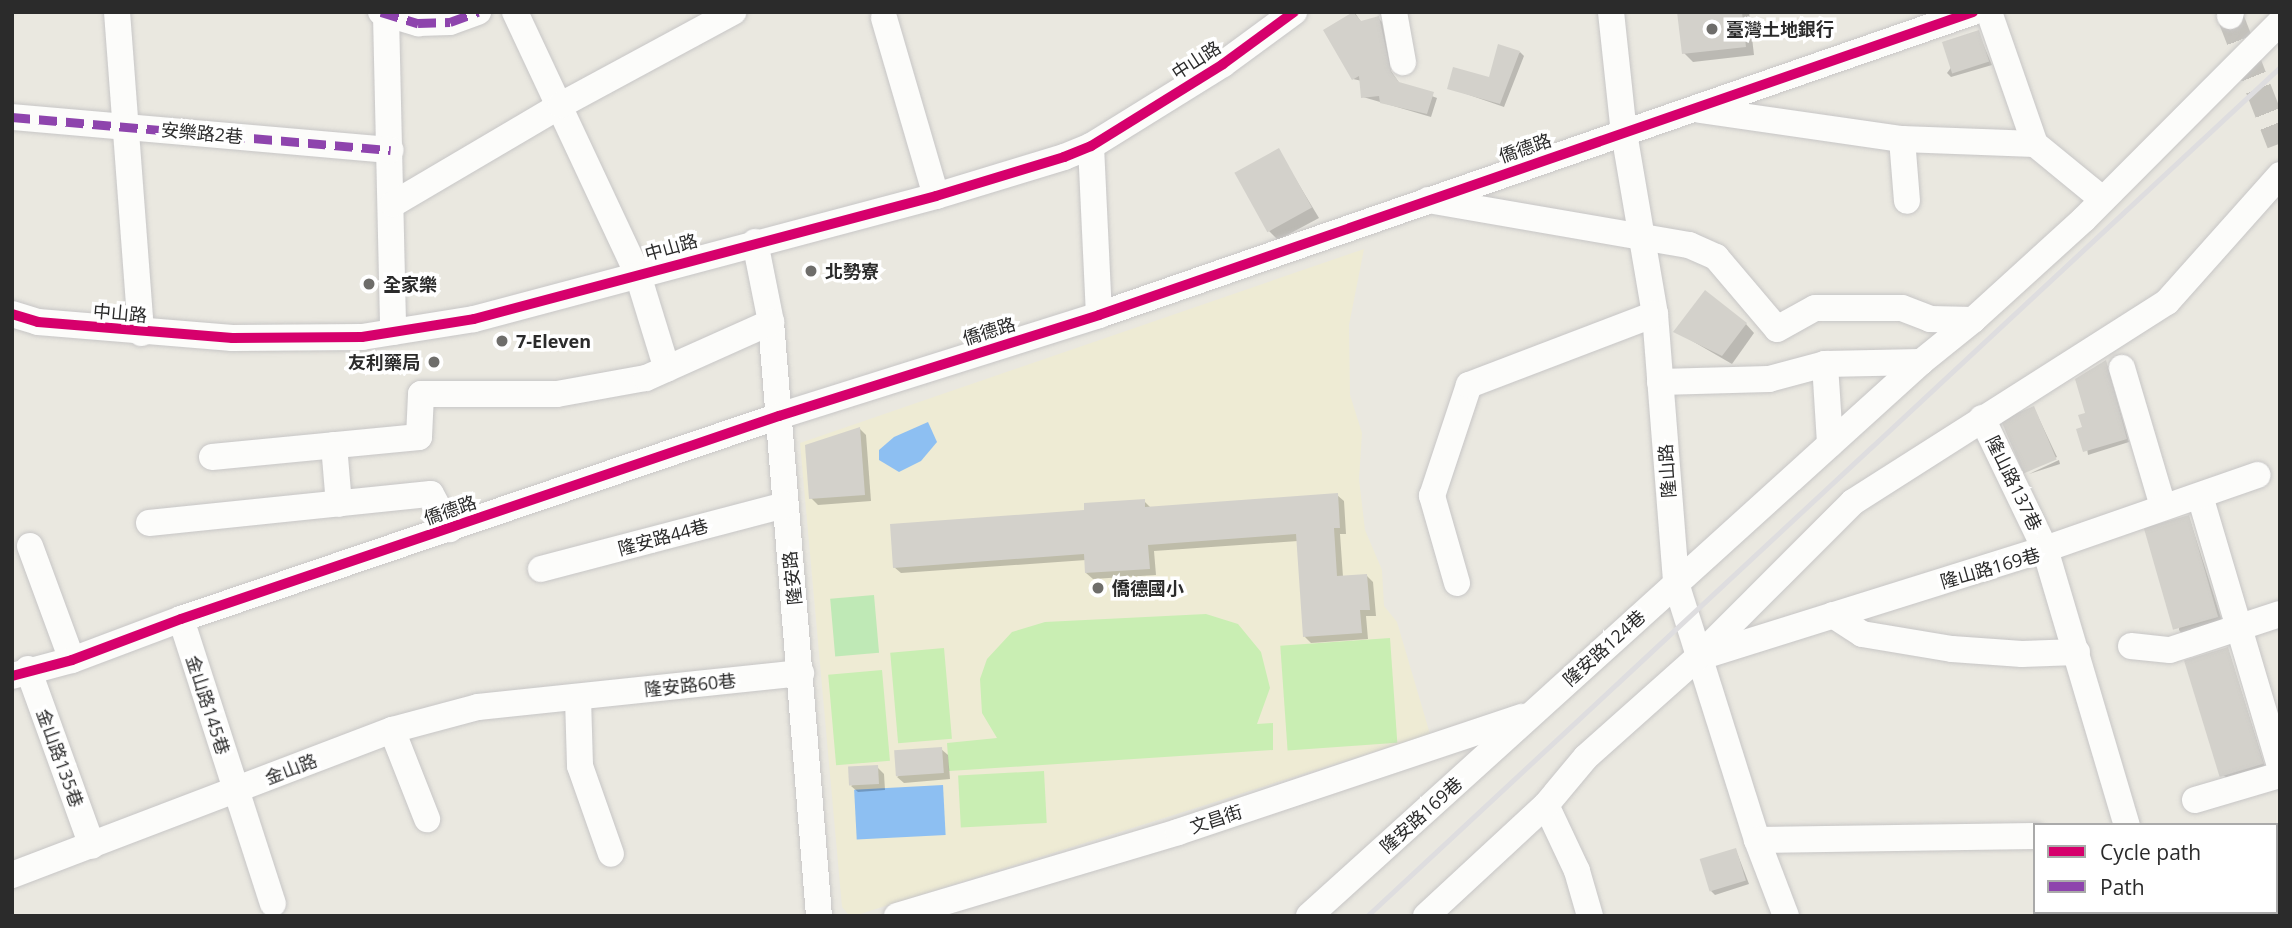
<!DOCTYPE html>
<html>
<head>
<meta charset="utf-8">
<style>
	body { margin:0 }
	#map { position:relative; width:2292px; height:928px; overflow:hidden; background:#eae8e0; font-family:"Open Sans","Noto Sans TC",sans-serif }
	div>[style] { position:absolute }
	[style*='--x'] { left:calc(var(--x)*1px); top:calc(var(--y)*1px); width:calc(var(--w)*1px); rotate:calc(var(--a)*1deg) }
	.education>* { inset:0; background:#eeebd4 }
	.green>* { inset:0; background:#bfe9b6; transform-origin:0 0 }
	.pitch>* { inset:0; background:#c9eeb3; transform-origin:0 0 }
	.water>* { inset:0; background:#8dbff2; transform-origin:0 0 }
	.shadow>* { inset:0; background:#0003 }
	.building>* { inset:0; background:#d3d1cb; transform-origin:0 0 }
	.minor-tunnel>* { height:26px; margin-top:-13px; transform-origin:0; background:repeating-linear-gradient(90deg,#c4c2bc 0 26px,transparent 0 39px) }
	.roads { filter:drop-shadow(0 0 2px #c7c6c6) drop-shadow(0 0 2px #c7c6c6) }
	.minor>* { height:26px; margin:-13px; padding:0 13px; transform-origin:13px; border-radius:13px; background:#fcfcfa }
	.rail>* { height:5px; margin:-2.5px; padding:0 2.5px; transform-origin:2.5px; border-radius:2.5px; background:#dedddf }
	.quiet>* { height:9px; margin-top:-4.5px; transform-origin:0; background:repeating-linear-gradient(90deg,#8e44ad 0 18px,transparent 0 27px) }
	.cycleway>* { height:10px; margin:-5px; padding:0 5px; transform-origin:5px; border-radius:5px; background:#d6006c }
	.dots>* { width:19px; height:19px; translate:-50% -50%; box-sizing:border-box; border:4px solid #fff; border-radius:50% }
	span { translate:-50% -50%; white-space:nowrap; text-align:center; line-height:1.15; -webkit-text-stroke:7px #fff; paint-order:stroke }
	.poi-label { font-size:18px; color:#2b2b2b; font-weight:700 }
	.left { translate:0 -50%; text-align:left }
	.right { translate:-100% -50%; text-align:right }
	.street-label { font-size:18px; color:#2b2b2b }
	.frame { position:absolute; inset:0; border:14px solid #2b2b2b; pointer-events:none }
	.legend { position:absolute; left:2033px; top:823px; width:245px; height:91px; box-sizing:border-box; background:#fff; border:2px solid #aaa; margin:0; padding:9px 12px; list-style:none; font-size:21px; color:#2b2b2b }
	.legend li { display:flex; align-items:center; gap:14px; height:35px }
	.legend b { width:35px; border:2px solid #aaa }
</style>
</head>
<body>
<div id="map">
	<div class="education">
		<i style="clip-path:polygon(1364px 249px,1349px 325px,1350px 395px,1362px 433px,1359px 479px,1365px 530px,1382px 570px,1384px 606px,1397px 622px,1430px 734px,860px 914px,848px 914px,842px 907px,800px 443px)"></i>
	</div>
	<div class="green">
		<i style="left:874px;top:595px;width:58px;height:44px;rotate:85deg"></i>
	</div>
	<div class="pitch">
		<i style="clip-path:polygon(1206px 614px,1238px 624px,1261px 652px,1270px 688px,1257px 724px,1273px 723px,1273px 750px,949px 771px,947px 743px,997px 738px,982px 713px,980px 679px,987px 659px,1012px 632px,1045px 622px)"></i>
		<i style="left:1390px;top:638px;width:105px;height:110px;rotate:86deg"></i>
		<i style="left:944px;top:648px;width:91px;height:54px;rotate:85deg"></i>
		<i style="left:882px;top:670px;width:91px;height:54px;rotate:85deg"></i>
		<i style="left:1044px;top:771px;width:52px;height:86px;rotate:87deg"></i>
	</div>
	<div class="water">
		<i style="clip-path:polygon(928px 422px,937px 442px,921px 461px,899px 472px,879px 460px,879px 450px,894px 437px)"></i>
		<i style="left:943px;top:785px;width:50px;height:89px;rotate:87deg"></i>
	</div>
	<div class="shadow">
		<i style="clip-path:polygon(1679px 12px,1749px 12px,1754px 55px,1693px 62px,1684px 53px)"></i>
		<i style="clip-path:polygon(1355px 13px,1362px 23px,1378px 18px,1382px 22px,1391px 71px,1400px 84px,1437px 98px,1431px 117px,1363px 97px,1362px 81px,1353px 79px,1325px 31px)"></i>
		<i style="clip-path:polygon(1978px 32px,1992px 65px,1951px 77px,1947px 73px)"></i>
		<i style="clip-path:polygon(1520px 52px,1524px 56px,1504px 107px,1449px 88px,1490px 79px)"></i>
		<i style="clip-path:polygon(1278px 150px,1319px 218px,1278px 240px,1269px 231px)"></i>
		<i style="clip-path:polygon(1746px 324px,1754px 333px,1732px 364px,1675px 331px)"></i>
		<i style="clip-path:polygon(2106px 362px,2129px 442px,2088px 455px,2084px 429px)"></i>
		<i style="clip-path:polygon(2034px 408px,2057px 457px,2027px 471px)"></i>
		<i style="clip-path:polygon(860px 429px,866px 435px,871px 501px,818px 505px,811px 498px)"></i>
		<i style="clip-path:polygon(2059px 460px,2060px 464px,2029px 474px)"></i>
		<i style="clip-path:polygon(1337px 495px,1344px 501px,1346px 534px,1340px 534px,1343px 577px,1367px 576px,1373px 582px,1376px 616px,1366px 616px,1368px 639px,1311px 643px,1305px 637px,1298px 541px,1154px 551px,1156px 575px,1093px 579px,1086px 573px,1086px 560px,901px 573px,894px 567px,1086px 512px,1144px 501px,1151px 508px)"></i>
		<i style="clip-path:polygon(2189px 517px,2222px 621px,2182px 634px,2179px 630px)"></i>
		<i style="clip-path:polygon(2228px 649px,2265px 767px,2227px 778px,2223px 775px)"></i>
		<i style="clip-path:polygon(941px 749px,948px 755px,950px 779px,904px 783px,897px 777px)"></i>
		<i style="clip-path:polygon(877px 767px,884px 774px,885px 790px,858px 792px,851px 786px)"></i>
		<i style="clip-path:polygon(1736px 850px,1749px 884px,1715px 895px,1711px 891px)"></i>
		<i style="clip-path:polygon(2239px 912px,2272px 912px,2274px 916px,2230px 916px)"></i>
	</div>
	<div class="building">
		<i style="clip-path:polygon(1353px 12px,1361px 21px,1379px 16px,1391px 72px,1399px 82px,1434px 92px,1427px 114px,1380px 103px,1379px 96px,1361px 98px,1359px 76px,1352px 80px,1323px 30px)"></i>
		<i style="clip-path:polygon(1677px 12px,1742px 12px,1746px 47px,1682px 54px)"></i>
		<i style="left:1979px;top:30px;width:33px;height:39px;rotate:72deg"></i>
		<i style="clip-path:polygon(1498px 44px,1520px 51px,1500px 104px,1447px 89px,1453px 67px,1489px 77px)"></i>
		<i style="left:1279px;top:148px;width:68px;height:51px;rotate:61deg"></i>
		<i style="clip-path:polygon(1705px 290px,1747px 323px,1722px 356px,1673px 332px)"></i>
		<i style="clip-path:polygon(2106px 360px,2127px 439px,2083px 452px,2076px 429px,2082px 427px,2078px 415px,2085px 413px,2075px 379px)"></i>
		<i style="left:2034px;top:406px;width:58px;height:36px;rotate:67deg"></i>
		<i style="clip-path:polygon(860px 427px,865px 495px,809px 499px,805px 445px)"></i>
		<i style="clip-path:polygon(1338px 493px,1340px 528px,1334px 528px,1337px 576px,1367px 574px,1370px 610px,1360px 610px,1362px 633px,1303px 637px,1296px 534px,1148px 545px,1150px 569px,1085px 573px,1084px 554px,893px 568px,890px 524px,1084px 510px,1084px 503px,1145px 499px,1145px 507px)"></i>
		<i style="left:2189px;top:515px;width:106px;height:47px;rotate:74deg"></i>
		<i style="left:2228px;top:647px;width:122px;height:46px;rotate:73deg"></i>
		<i style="left:942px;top:747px;width:26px;height:48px;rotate:86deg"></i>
		<i style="left:878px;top:765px;width:19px;height:30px;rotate:87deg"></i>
		<i style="left:1736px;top:848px;width:34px;height:38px;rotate:73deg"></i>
	</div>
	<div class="minor-tunnel">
		<i style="--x:2230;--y:16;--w:137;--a:68.7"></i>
	</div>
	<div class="roads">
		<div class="minor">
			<i style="--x:117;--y:12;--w:322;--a:85.7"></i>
			<i style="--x:381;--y:12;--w:39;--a:17"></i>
			<i style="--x:418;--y:23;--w:32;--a:-2"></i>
			<i style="--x:450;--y:22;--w:30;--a:-20"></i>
			<i style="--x:515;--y:12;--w:290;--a:64.9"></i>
			<i style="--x:638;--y:275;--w:98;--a:72.9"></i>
			<i style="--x:1394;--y:12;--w:51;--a:79.8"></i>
			<i style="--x:1611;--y:12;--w:122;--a:83.9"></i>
			<i style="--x:1624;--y:133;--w:184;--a:80.3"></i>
			<i style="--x:1655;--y:314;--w:270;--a:85.5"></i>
			<i style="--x:1676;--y:583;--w:269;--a:72.5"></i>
			<i style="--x:1757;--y:840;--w:81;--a:69.1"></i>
			<i style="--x:1989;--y:12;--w:140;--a:70.8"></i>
			<i style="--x:386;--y:15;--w:317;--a:88.7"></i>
			<i style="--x:2230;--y:16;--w:4;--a:-76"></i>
			<i style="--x:884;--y:18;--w:185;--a:73.7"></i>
			<i style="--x:1700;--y:110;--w:204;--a:8.2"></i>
			<i style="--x:1902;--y:139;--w:133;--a:2.2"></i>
			<i style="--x:2035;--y:144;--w:85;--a:39.3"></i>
			<i style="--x:12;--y:117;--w:380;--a:5"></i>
			<i style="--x:1902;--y:139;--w:62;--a:85.4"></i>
			<i style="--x:1091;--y:146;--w:169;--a:87.3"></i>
			<i style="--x:1428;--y:200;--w:265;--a:9.8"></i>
			<i style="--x:1689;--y:245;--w:30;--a:24"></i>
			<i style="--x:1716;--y:257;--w:94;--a:49.7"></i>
			<i style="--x:1777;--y:329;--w:43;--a:-28.9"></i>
			<i style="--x:1815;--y:308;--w:87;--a:0"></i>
			<i style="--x:1902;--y:308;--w:30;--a:21"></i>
			<i style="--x:1930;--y:319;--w:43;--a:1.3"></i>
			<i style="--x:393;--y:204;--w:195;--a:-30.5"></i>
			<i style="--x:561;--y:105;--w:196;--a:-28.4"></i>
			<i style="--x:755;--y:242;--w:82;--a:78.7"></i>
			<i style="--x:771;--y:322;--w:596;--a:85.38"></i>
			<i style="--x:12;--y:314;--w:27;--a:17"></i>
			<i style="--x:38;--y:322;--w:195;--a:4.7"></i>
			<i style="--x:232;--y:338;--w:130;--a:-0.4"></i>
			<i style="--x:362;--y:337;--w:113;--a:-9.1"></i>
			<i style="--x:474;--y:319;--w:478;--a:-14.9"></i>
			<i style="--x:936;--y:196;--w:134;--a:-16.9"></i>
			<i style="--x:1064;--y:157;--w:29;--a:-22"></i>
			<i style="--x:1091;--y:146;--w:155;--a:-31.8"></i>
			<i style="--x:1223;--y:64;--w:88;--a:-36.2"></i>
			<i style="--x:1825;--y:364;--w:80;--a:86.4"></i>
			<i style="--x:2122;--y:368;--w:144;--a:73.5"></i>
			<i style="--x:1660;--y:382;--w:109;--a:-1.6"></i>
			<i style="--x:1769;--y:379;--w:58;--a:-15"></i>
			<i style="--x:1825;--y:364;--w:96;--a:-1.2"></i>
			<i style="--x:1982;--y:418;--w:145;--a:64.3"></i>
			<i style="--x:2045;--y:549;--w:288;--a:73.5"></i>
			<i style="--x:334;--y:445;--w:59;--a:85.2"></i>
			<i style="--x:212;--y:457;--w:208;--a:-5.5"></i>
			<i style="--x:419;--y:437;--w:43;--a:-87.3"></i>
			<i style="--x:421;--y:394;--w:136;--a:0"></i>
			<i style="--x:557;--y:394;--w:90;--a:-10.2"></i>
			<i style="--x:646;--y:378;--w:137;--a:-24.1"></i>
			<i style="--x:2200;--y:496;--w:282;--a:73.5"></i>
			<i style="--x:149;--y:523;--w:283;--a:-5.9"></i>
			<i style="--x:431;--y:494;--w:40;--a:62"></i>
			<i style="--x:30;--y:546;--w:121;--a:69.8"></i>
			<i style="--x:541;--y:569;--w:252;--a:-14.7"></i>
			<i style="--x:1457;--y:583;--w:91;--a:-106"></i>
			<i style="--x:1432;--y:496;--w:117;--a:-71.6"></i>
			<i style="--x:1469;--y:385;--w:199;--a:-20.9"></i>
			<i style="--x:1833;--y:615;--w:35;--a:33"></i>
			<i style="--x:1862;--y:634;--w:91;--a:9.5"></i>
			<i style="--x:1952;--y:649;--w:70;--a:4.1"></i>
			<i style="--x:2022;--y:654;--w:55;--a:-2.1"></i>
			<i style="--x:181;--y:619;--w:299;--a:72.1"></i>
			<i style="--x:2131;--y:646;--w:39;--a:6"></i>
			<i style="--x:2170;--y:650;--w:116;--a:-18.1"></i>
			<i style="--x:1697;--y:658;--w:365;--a:-17.4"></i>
			<i style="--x:2045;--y:549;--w:225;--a:-19.2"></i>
			<i style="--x:28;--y:669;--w:188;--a:70.1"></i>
			<i style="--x:12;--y:676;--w:62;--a:-14.9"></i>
			<i style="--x:72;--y:660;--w:116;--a:-20.6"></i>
			<i style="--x:181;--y:619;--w:632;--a:-18.75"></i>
			<i style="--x:779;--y:416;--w:336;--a:-17.5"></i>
			<i style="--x:1099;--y:315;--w:925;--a:-19.12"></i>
			<i style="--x:578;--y:698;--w:68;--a:88.3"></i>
			<i style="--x:580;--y:766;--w:93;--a:70.6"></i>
			<i style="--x:392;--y:730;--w:96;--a:68.5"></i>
			<i style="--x:2195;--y:800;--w:89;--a:-16.4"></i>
			<i style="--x:1546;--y:805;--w:73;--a:64.8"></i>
			<i style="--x:1577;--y:871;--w:47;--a:73.9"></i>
			<i style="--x:1757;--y:840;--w:278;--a:-0.8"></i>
			<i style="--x:2276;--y:846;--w:4;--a:0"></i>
			<i style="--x:12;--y:875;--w:407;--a:-20.9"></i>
			<i style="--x:392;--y:730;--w:89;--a:-15"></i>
			<i style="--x:478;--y:707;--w:325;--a:-6"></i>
			<i style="--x:2154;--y:912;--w:4;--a:76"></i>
			<i style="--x:897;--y:916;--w:293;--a:-16.6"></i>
			<i style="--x:1178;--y:832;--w:363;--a:-18.5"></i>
			<i style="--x:1309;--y:916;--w:826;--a:-42.15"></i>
			<i style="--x:1921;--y:362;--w:67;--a:-38.9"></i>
			<i style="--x:1973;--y:320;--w:150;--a:-42.3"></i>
			<i style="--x:2084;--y:219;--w:278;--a:-45.1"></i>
			<i style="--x:1426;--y:916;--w:163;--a:-42.8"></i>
			<i style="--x:1546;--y:805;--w:62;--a:-50.2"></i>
			<i style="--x:1586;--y:757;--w:149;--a:-41.7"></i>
			<i style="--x:1697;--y:658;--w:221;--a:-45"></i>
			<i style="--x:1853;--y:502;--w:372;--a:-32.5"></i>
			<i style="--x:2167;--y:302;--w:170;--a:-48.3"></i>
		</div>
	</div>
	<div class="rail">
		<i style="--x:1367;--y:916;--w:1247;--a:-42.92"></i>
	</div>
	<div class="quiet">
		<i style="--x:381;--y:12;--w:39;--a:17"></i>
		<i style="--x:418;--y:23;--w:32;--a:-2"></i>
		<i style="--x:450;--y:22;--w:30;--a:-20"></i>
		<i style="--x:12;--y:117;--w:380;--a:5"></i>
	</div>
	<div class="cycleway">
		<i style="--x:12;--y:314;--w:27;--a:17"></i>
		<i style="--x:38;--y:322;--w:195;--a:4.7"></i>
		<i style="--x:232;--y:338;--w:130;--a:-0.4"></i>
		<i style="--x:362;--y:337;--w:113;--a:-9.1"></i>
		<i style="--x:474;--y:319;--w:478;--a:-14.9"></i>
		<i style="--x:936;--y:196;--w:134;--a:-16.9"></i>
		<i style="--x:1064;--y:157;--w:29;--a:-22"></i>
		<i style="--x:1091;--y:146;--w:155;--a:-31.8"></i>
		<i style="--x:1223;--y:64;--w:88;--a:-36.2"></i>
		<i style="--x:12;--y:676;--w:62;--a:-14.9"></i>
		<i style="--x:72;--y:660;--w:116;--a:-20.6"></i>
		<i style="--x:181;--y:619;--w:632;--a:-18.75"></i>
		<i style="--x:779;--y:416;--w:336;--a:-17.5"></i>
		<i style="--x:1099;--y:315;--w:925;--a:-19.12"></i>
	</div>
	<div class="dots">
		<i style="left:1712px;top:29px;background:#6e6d6a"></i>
		<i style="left:811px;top:271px;background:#6e6d6a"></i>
		<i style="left:369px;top:284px;background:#6e6d6a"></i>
		<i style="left:502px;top:341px;background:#6e6d6a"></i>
		<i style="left:434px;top:362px;background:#6e6d6a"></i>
		<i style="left:1098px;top:588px;background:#6e6d6a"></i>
	</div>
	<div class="poi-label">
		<span class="left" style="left:1726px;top:29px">臺灣土地銀行</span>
		<span class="left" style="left:825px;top:271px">北勢寮</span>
		<span class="left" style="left:383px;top:284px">全家樂</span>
		<span class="left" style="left:516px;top:341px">7-Eleven</span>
		<span class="right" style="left:420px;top:362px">友利藥局</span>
		<span class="left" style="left:1112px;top:588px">僑德國小</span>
	</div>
	<div class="street-label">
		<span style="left:1196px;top:60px;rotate:-33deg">中山路</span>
		<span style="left:202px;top:133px;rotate:5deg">安樂路2巷</span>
		<span style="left:1525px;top:148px;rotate:-19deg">僑德路</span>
		<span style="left:671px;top:247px;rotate:-16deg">中山路</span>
		<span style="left:120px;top:313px;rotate:5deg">中山路</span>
		<span style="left:989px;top:331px;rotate:-17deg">僑德路</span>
		<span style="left:1667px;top:471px;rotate:-94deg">隆山路</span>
		<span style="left:2014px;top:483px;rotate:64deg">隆山路137巷</span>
		<span style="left:450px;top:510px;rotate:-19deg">僑德路</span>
		<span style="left:663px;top:537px;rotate:-15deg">隆安路44巷</span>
		<span style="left:1990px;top:568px;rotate:-16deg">隆山路169巷</span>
		<span style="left:792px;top:578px;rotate:-96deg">隆安路</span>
		<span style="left:1604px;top:648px;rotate:-42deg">隆安路124巷</span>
		<span style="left:690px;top:685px;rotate:-6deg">隆安路60巷</span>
		<span style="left:208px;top:705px;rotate:72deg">金山路145巷</span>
		<span style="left:60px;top:758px;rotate:70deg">金山路135巷</span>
		<span style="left:291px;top:769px;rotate:-21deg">金山路</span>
		<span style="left:1421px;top:815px;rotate:-42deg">隆安路169巷</span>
		<span style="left:1216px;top:819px;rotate:-18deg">文昌街</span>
	</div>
	<div class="frame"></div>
	<ul class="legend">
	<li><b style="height:9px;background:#d6006c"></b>Cycle path</li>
	<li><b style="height:9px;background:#8e44ad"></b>Path</li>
	</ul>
</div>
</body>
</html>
